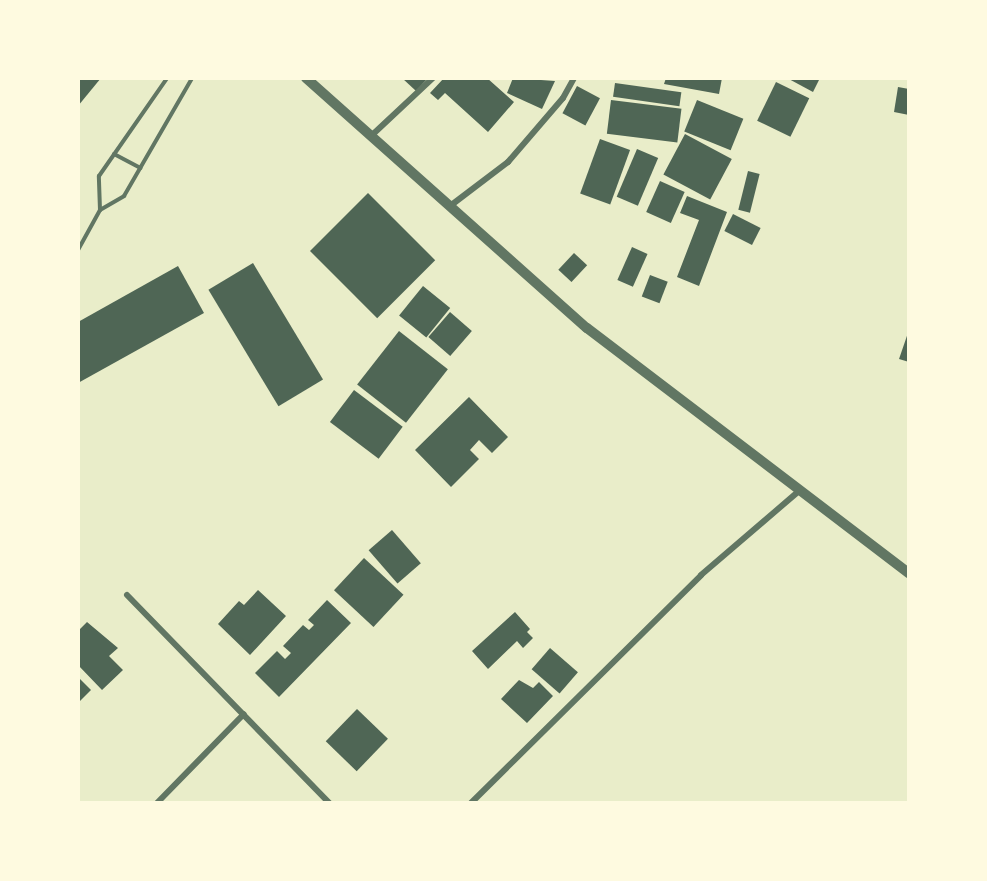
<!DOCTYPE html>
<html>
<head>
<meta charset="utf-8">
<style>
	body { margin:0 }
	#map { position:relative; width:987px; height:881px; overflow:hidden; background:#e9edc9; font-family:Raleway,sans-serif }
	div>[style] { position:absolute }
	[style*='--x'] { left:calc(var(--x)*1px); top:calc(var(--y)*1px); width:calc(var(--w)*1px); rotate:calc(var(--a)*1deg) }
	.building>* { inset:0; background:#4f6655; transform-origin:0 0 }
	.service>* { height:4px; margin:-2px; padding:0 2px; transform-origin:2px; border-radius:2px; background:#617663 }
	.minor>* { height:6px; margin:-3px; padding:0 3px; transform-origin:3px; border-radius:3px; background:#617663 }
	.tertiary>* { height:10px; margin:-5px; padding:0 5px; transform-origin:5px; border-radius:5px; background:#617663 }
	span { translate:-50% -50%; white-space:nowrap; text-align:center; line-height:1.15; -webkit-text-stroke:6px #fefae0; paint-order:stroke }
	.frame { position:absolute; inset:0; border:80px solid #fefae0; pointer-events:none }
</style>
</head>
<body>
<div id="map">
	<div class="building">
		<i style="clip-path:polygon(78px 78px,101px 78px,78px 106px)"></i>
		<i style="clip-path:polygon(402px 78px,428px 78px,416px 91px)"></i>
		<i style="clip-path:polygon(444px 78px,487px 78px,514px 102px,488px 132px,445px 93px,438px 100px,430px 93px)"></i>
		<i style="clip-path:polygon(513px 78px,555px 81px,542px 109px,507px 93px)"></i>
		<i style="clip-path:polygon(666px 78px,722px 78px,719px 94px,664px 84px)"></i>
		<i style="clip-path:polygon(787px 78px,820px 78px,813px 92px)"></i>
		<i style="left:776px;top:82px;width:37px;height:43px;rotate:26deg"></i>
		<i style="left:615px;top:83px;width:67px;height:14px;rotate:8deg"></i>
		<i style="left:577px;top:86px;width:26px;height:31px;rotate:28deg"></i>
		<i style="clip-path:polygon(898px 87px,909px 89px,909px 115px,894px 112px)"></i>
		<i style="left:611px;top:100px;width:71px;height:34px;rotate:7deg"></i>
		<i style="left:697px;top:100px;width:50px;height:34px;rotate:22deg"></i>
		<i style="left:685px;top:134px;width:53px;height:46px;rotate:28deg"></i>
		<i style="left:600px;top:139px;width:32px;height:58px;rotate:20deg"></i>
		<i style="left:637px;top:149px;width:23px;height:52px;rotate:23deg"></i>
		<i style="left:748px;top:171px;width:12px;height:40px;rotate:14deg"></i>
		<i style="left:660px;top:181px;width:27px;height:34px;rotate:24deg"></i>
		<i style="left:368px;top:193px;width:95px;height:82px;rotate:45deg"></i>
		<i style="clip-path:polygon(687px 196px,727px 212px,699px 286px,677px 277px,699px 220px,680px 213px)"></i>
		<i style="left:733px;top:214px;width:31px;height:19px;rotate:27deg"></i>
		<i style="left:632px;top:247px;width:17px;height:36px;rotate:24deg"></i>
		<i style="left:574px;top:253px;width:18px;height:23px;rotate:43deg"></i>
		<i style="left:253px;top:263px;width:136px;height:52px;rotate:59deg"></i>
		<i style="clip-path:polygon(178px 266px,204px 313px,78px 383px,78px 322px)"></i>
		<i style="left:650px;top:275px;width:19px;height:23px;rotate:21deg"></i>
		<i style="left:423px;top:286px;width:35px;height:38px;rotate:39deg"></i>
		<i style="left:450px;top:312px;width:29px;height:33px;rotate:41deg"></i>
		<i style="clip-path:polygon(909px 330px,909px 362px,899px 359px)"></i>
		<i style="left:399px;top:331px;width:62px;height:68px;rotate:38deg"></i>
		<i style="left:354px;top:390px;width:61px;height:40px;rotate:37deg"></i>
		<i style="clip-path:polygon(469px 397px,508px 437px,492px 453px,479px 440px,470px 450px,479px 459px,451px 487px,415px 450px)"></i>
		<i style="left:392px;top:530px;width:44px;height:31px;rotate:49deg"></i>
		<i style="left:364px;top:558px;width:54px;height:44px;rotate:43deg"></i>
		<i style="clip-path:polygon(258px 590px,286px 616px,250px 655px,218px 624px,239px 601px,244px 605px)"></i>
		<i style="clip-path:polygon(327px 600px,351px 623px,279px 697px,255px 673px,277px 651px,285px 659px,291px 653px,283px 646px,303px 625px,309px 630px,314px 625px,308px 620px)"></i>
		<i style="clip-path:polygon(515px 612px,530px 629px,527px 632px,533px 638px,523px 648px,517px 641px,488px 669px,472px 651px)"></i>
		<i style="clip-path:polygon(87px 622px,118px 648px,109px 656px,123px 670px,102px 690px,78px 665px,78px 631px)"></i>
		<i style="left:550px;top:648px;width:37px;height:28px;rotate:41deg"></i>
		<i style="clip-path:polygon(78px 677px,91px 690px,78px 703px)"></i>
		<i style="clip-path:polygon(519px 680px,533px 688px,539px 682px,553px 696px,527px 723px,501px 699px)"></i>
		<i style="left:357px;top:709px;width:43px;height:45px;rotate:44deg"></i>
	</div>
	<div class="service">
		<i style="--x:114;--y:154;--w:30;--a:28"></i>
		<i style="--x:100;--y:210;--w:28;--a:-30"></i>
		<i style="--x:124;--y:196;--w:136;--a:-60"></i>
		<i style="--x:78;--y:250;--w:46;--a:-61.2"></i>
		<i style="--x:100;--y:210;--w:34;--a:-92"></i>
		<i style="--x:99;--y:176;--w:119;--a:-55.2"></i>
	</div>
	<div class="minor">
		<i style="--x:371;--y:136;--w:85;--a:-43.1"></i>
		<i style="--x:450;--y:206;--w:73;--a:-37.2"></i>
		<i style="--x:508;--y:162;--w:84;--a:-49.3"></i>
		<i style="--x:563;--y:98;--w:23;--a:-61"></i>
		<i style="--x:127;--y:595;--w:290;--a:45.8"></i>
		<i style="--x:157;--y:803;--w:124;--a:-45.7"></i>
		<i style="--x:471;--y:803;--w:324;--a:-44.7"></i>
		<i style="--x:701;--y:575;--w:130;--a:-40.6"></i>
	</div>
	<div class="tertiary">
		<i style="--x:306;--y:78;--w:376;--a:41.7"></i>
		<i style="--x:587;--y:328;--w:405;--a:37.3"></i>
	</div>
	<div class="frame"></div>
</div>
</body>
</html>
